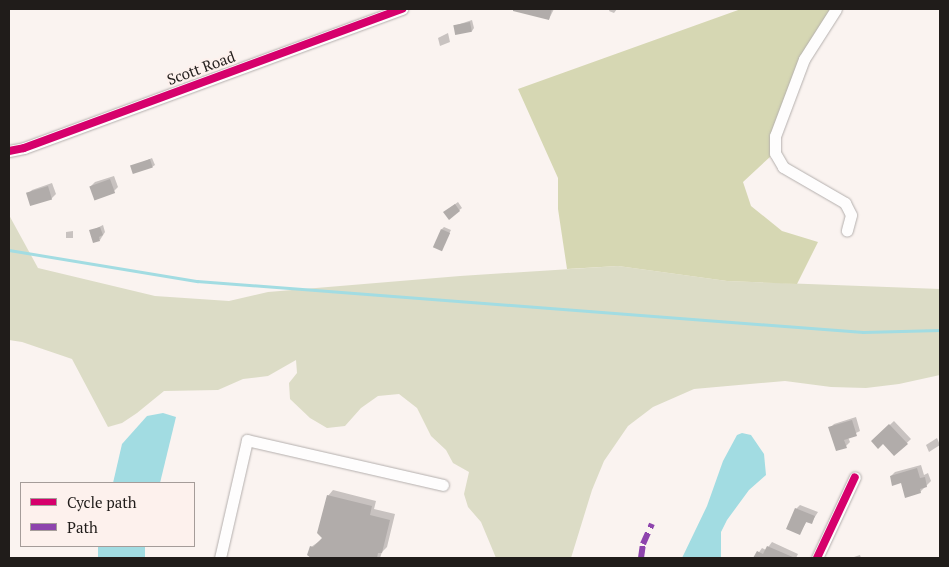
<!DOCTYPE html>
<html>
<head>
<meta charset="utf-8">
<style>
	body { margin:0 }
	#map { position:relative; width:949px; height:567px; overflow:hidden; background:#faf3f0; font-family:"PT Serif",serif }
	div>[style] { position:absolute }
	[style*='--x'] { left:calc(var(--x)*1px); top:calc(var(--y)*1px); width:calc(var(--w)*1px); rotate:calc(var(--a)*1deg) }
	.green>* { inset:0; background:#dcdcc6 }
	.forest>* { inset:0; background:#d6d7b3 }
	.water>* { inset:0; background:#a2dce2; transform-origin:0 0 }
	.shadow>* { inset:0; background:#0003 }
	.stream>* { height:2.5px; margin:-1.25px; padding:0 1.25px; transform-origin:1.25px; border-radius:1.25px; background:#a2dce2 }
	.building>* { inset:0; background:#b1acaa; transform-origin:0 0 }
	.roads { filter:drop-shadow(0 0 1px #b4afad) drop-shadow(0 0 1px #b4afad) }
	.minor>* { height:11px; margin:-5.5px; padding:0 5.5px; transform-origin:5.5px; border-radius:5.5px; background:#fefdfd }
	.quiet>* { height:6px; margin-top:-3px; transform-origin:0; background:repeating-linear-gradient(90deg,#8e44ad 0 12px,transparent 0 18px) }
	.cycleway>* { height:8px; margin:-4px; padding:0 4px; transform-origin:4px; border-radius:4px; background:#d6006c }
	span { translate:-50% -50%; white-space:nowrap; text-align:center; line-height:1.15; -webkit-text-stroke:4.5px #fdf1ed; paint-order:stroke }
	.street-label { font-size:15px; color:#201c1a }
	.frame { position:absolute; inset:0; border:10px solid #201c1a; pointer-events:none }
	.legend { position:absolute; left:20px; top:482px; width:175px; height:65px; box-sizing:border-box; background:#fdf1ed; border:1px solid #a59c99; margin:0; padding:6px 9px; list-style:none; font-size:15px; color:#201c1a }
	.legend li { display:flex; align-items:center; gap:10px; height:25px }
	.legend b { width:25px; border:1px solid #a59c99 }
</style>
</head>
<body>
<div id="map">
	<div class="green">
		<i style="clip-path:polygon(9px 215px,38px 268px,155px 296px,229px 301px,268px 292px,460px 276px,618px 266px,727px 281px,940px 289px,940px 375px,899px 384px,866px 388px,831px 387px,785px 381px,694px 389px,653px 407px,628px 426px,604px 461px,592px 490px,571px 558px,496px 558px,481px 522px,468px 507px,464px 494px,469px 472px,453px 463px,446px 450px,431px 436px,417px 408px,399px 394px,378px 396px,361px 408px,345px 426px,327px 428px,310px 418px,290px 399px,289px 383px,297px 373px,296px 360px,268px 376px,243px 379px,218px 390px,164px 391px,137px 413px,122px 423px,108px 427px,72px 359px,22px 342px,9px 340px)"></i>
	</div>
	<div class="forest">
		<i style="clip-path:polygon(741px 9px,834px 9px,793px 75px,771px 156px,743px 182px,751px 206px,782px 231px,818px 242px,797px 284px,727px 281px,618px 266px,567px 269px,558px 209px,558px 178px,518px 89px)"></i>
	</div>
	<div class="water">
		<i style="clip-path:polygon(163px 413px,176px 417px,160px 483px,113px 483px,122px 444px,147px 416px)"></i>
		<i style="clip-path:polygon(742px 433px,751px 435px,764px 454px,766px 475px,749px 490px,727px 520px,721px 532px,721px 558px,682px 558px,707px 506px,723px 461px,737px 435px)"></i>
		<i style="left:98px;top:546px;width:47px;height:12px"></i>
	</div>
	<div class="shadow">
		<i style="clip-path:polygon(524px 9px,554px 9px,549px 19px,523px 12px)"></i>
		<i style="clip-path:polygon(610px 9px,617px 9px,614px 13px,609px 11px)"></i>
		<i style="clip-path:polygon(472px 20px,474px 28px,472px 31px,454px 26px)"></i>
		<i style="clip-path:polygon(448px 33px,450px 42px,440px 46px,438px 38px)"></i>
		<i style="clip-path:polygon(152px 158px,155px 165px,152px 167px,132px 167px)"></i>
		<i style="clip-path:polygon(114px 176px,118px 187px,114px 191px,91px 186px,95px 182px)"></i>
		<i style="clip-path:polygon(52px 183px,56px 194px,52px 198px,31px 205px,28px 194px,32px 190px)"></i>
		<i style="clip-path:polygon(458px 202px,462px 208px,449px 218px,447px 210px)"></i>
		<i style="clip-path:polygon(103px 225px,105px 232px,100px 240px,91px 231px)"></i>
		<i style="clip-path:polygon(444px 227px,451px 230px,441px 250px,442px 229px)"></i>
		<i style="clip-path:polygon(73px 231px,73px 238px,66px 238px,66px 232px)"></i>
		<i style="clip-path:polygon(856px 417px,860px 431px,848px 437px,850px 442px,846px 446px,830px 428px,834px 424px)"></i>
		<i style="clip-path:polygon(894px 421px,911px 439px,894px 455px,883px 442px,873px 441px)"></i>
		<i style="clip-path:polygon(937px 438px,940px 445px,929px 452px,926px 445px)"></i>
		<i style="clip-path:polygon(921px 465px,924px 475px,928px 473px,931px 481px,920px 492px,891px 476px,895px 472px)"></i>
		<i style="clip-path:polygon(333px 490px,376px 501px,374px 509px,395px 514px,387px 547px,382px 552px,380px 558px,312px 558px,309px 554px,311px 547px,324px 538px,328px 496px)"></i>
		<i style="clip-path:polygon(800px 505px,818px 512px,811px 523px,807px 521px,799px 534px,796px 509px)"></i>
		<i style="clip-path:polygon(772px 542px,798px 554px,796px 558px,755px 558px,762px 548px,766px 550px)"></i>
		<i style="clip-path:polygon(860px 555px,861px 558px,851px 558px)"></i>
	</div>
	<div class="stream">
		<i style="--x:9;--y:250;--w:191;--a:9.4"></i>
		<i style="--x:197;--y:281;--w:668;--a:4.38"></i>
		<i style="--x:863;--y:332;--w:77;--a:-1.5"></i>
	</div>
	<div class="building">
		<i style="clip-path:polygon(513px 9px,552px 9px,549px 20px,513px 11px)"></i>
		<i style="left:470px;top:22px;width:10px;height:17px;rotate:79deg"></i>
		<i style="left:150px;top:159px;width:9px;height:21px;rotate:72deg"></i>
		<i style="left:110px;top:179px;width:15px;height:22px;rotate:70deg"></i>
		<i style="left:48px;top:186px;width:14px;height:23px;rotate:73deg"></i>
		<i style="clip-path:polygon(455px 204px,460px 211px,449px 220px,443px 212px)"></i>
		<i style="clip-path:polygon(100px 227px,103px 235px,99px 237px,100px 241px,93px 243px,89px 230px)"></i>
		<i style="left:441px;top:229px;width:10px;height:20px;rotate:24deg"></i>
		<i style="clip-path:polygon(852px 420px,857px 436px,844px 440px,847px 448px,836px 451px,828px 427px)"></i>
		<i style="clip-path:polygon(889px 424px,908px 444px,894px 456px,883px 444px,878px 449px,871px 441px)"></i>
		<i style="clip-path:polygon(917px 468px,920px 478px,925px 477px,927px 487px,920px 489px,921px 493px,905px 498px,901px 483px,892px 486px,890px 476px)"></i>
		<i style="clip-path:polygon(327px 495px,372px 506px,370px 515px,390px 520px,382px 553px,378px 553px,377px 558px,311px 558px,307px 555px,310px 546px,313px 547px,322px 538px,317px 533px)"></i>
		<i style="clip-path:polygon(795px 508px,815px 516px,812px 524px,806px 522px,800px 535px,786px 529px)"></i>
		<i style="clip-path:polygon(767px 546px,795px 558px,753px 558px,757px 551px,763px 554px)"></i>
	</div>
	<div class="roads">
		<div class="minor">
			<i style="--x:836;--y:9;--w:59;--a:122.6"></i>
			<i style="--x:804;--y:59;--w:82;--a:110.6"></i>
			<i style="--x:775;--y:136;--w:17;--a:90"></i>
			<i style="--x:775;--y:153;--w:16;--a:60"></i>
			<i style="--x:783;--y:167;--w:72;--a:30.1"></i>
			<i style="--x:845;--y:203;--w:13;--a:63"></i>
			<i style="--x:851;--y:215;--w:16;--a:105"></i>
			<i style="--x:9;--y:151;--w:15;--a:-11"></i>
			<i style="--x:24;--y:148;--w:403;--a:-20.2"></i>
			<i style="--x:220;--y:558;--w:121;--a:-77.1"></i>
			<i style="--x:247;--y:440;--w:201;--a:12.9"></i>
			<i style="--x:817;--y:558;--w:89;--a:-64.9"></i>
		</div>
	</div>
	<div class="quiet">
		<i style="--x:641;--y:558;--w:14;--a:-82"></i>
		<i style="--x:643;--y:544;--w:22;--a:-66"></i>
	</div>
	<div class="cycleway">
		<i style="--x:9;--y:151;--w:15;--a:-11"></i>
		<i style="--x:24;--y:148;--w:403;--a:-20.2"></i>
		<i style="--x:817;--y:558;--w:89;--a:-64.9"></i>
	</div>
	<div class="street-label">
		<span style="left:201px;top:68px;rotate:-20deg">Scott Road</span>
	</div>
	<div class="frame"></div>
	<ul class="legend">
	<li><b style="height:6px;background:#d6006c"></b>Cycle path</li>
	<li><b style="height:6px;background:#8e44ad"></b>Path</li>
	</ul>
</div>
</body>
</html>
